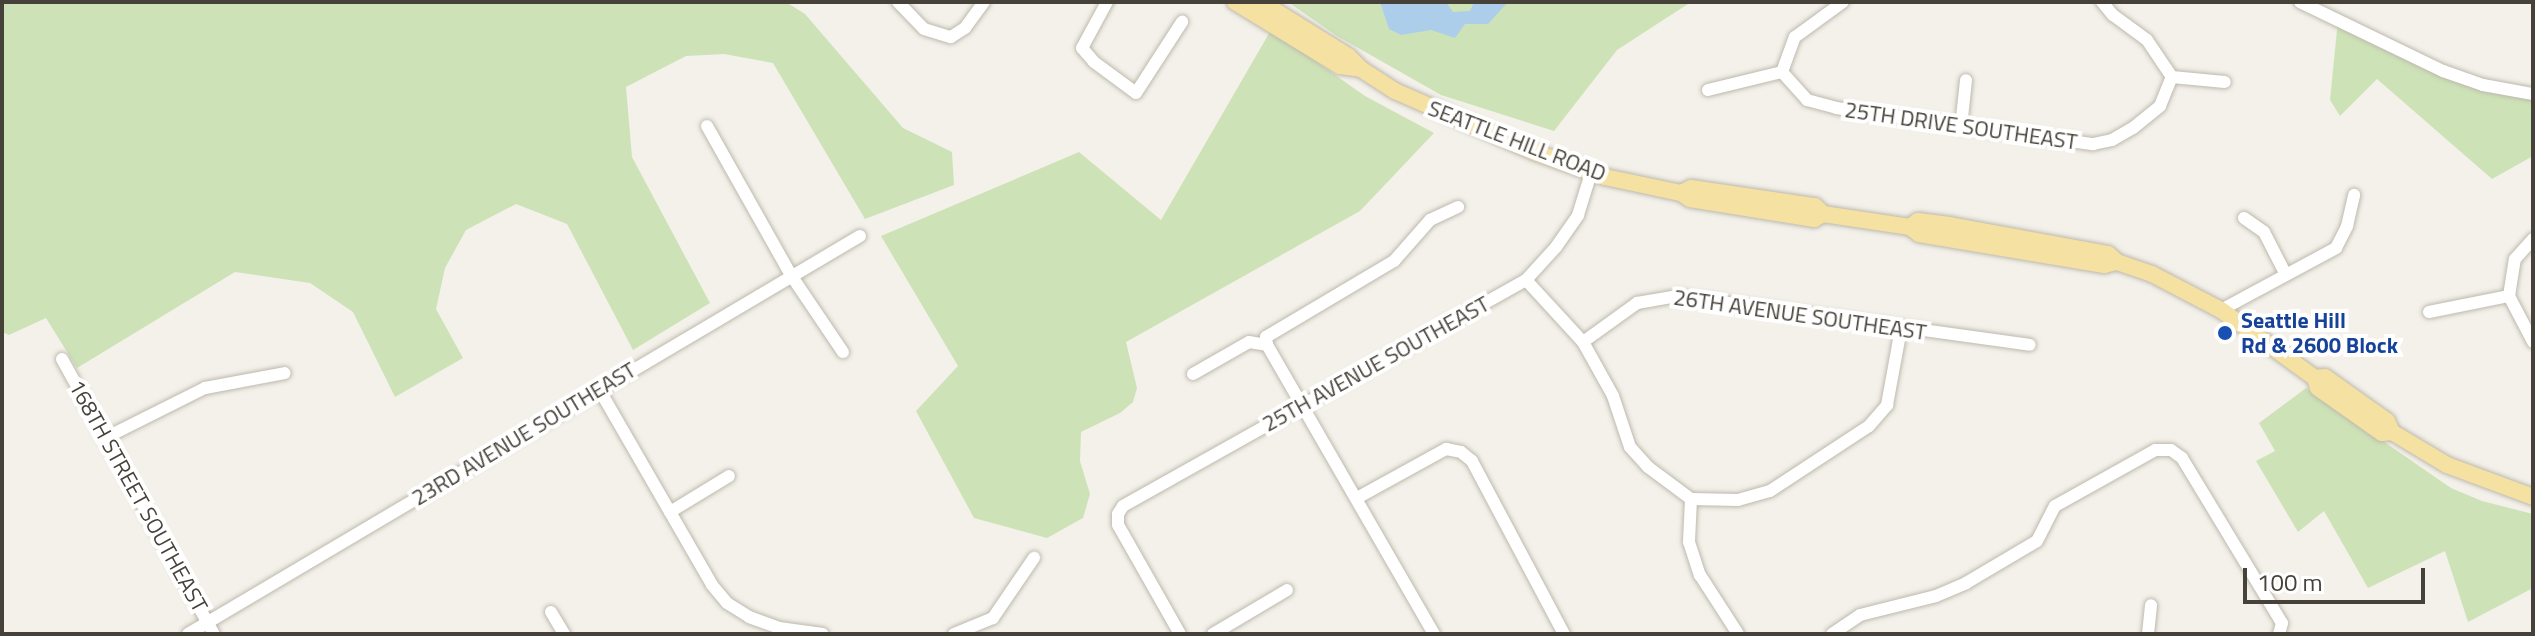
<!DOCTYPE html>
<html>
<head>
<meta charset="utf-8">
<style>
	body { margin:0 }
	#map { position:relative; width:2535px; height:636px; overflow:hidden; background:#f3f1ea; font-family:"Titillium Web",sans-serif }
	div>[style] { position:absolute }
	[style*='--x'] { left:calc(var(--x)*1px); top:calc(var(--y)*1px); width:calc(var(--w)*1px); rotate:calc(var(--a)*1deg) }
	.green>* { inset:0; background:#cde3b7 }
	.water>* { inset:0; background:#acceea }
	.roads { filter:drop-shadow(0 0 2px #beb9ad) drop-shadow(0 0 2px #beb9ad) }
	.minor>* { height:12px; margin:-6px; padding:0 6px; transform-origin:6px; border-radius:6px; background:#fff }
	.major>* { height:16px; margin:-8px; padding:0 8px; transform-origin:8px; border-radius:8px; background:#f5e1a1 }
	.dots>* { width:22px; height:22px; translate:-50% -50%; box-sizing:border-box; border:4px solid #fff; border-radius:50% }
	span { translate:-50% -50%; white-space:nowrap; text-align:center; line-height:1.15; -webkit-text-stroke:8px #fff; paint-order:stroke }
	.street-label { font-size:22px; color:#464239 }
	.transit-label { font-size:22px; color:#164399; font-weight:700 }
	.left { translate:0 -50%; text-align:left }
	.frame { position:absolute; inset:0; border:4px solid #464239; pointer-events:none }
	.scale { position:absolute; left:2243px; top:568px; width:182px; height:36px; box-sizing:border-box; border:4px solid #464239; border-top:0; padding-left:10px; font-size:24px; line-height:28px; white-space:nowrap; color:#464239; -webkit-text-stroke:6px #fff; paint-order:stroke }
</style>
</head>
<body>
<div id="map">
	<div class="green">
		<i style="clip-path:polygon(2px 2px,786px 2px,805px 14px,903px 128px,952px 152px,954px 185px,865px 219px,773px 63px,724px 54px,686px 56px,626px 87px,632px 157px,710px 303px,633px 350px,567px 224px,516px 204px,466px 230px,445px 268px,436px 309px,463px 358px,395px 397px,353px 312px,310px 283px,235px 272px,77px 368px,46px 318px,9px 335px,2px 332px)"></i>
		<i style="clip-path:polygon(1288px 2px,1691px 2px,1617px 50px,1554px 131px,1441px 95px,1337px 36px)"></i>
		<i style="clip-path:polygon(2338px 20px,2443px 71px,2533px 94px,2533px 156px,2492px 179px,2377px 79px,2340px 116px,2330px 100px)"></i>
		<i style="clip-path:polygon(1271px 30px,1365px 96px,1434px 133px,1360px 211px,1126px 342px,1137px 388px,1133px 402px,1120px 413px,1081px 432px,1080px 461px,1090px 494px,1083px 518px,1047px 538px,974px 518px,916px 411px,958px 366px,881px 236px,1079px 152px,1161px 220px)"></i>
		<i style="clip-path:polygon(2306px 388px,2451px 488px,2482px 501px,2533px 514px,2533px 588px,2468px 622px,2445px 551px,2368px 588px,2324px 511px,2298px 532px,2256px 461px,2275px 451px,2259px 423px)"></i>
	</div>
	<div class="water">
		<i style="clip-path:polygon(1380px 2px,1446px 2px,1453px 12px,1470px 11px,1474px 2px,1508px 2px,1488px 24px,1465px 24px,1455px 38px,1431px 30px,1401px 35px,1389px 29px)"></i>
	</div>
	<div class="roads">
		<div class="minor">
			<i style="--x:898;--y:2;--w:37;--a:46"></i>
			<i style="--x:924;--y:29;--w:28;--a:17"></i>
			<i style="--x:951;--y:37;--w:17;--a:-33"></i>
			<i style="--x:965;--y:28;--w:32;--a:-54"></i>
			<i style="--x:1107;--y:2;--w:52;--a:118.5"></i>
			<i style="--x:1082;--y:48;--w:18;--a:49"></i>
			<i style="--x:1094;--y:62;--w:52;--a:36.4"></i>
			<i style="--x:1136;--y:93;--w:85;--a:-57.1"></i>
			<i style="--x:2102;--y:2;--w:17;--a:50"></i>
			<i style="--x:2113;--y:15;--w:42;--a:36.3"></i>
			<i style="--x:2147;--y:40;--w:45;--a:56"></i>
			<i style="--x:2300;--y:2;--w:159;--a:25.8"></i>
			<i style="--x:2443;--y:71;--w:42;--a:19.3"></i>
			<i style="--x:2483;--y:85;--w:51;--a:10.2"></i>
			<i style="--x:1782;--y:72;--w:38;--a:48"></i>
			<i style="--x:1807;--y:100;--w:30;--a:15"></i>
			<i style="--x:1836;--y:108;--w:260;--a:8"></i>
			<i style="--x:2093;--y:144;--w:19;--a:-12"></i>
			<i style="--x:2112;--y:140;--w:24;--a:-30"></i>
			<i style="--x:2133;--y:128;--w:35;--a:-39"></i>
			<i style="--x:2160;--y:106;--w:31;--a:-68"></i>
			<i style="--x:1782;--y:72;--w:37;--a:-70"></i>
			<i style="--x:1795;--y:37;--w:59;--a:-36.1"></i>
			<i style="--x:2172;--y:77;--w:53;--a:5.4"></i>
			<i style="--x:1708;--y:90;--w:76;--a:-13.7"></i>
			<i style="--x:707;--y:126;--w:171;--a:60.6"></i>
			<i style="--x:791;--y:275;--w:93;--a:56"></i>
			<i style="--x:1961;--y:127;--w:47;--a:-83.9"></i>
			<i style="--x:2244;--y:218;--w:24;--a:35"></i>
			<i style="--x:2264;--y:232;--w:48;--a:62.9"></i>
			<i style="--x:1526;--y:280;--w:84;--a:47.4"></i>
			<i style="--x:1583;--y:342;--w:62;--a:60.9"></i>
			<i style="--x:1613;--y:396;--w:54;--a:71.6"></i>
			<i style="--x:1630;--y:447;--w:27;--a:48"></i>
			<i style="--x:1648;--y:467;--w:54;--a:36.7"></i>
			<i style="--x:2509;--y:296;--w:52;--a:62.4"></i>
			<i style="--x:2221;--y:310;--w:131;--a:-28.3"></i>
			<i style="--x:2336;--y:248;--w:25;--a:-63"></i>
			<i style="--x:2347;--y:226;--w:32;--a:-77"></i>
			<i style="--x:2429;--y:312;--w:82;--a:-11.3"></i>
			<i style="--x:2509;--y:296;--w:37;--a:-81"></i>
			<i style="--x:2515;--y:259;--w:27;--a:-48"></i>
			<i style="--x:1583;--y:342;--w:67;--a:-35.8"></i>
			<i style="--x:1637;--y:303;--w:42;--a:-9.7"></i>
			<i style="--x:1678;--y:296;--w:355;--a:7.9"></i>
			<i style="--x:62;--y:359;--w:314;--a:61.1"></i>
			<i style="--x:1193;--y:374;--w:64;--a:-29.7"></i>
			<i style="--x:1249;--y:342;--w:18;--a:9"></i>
			<i style="--x:599;--y:389;--w:226;--a:60"></i>
			<i style="--x:712;--y:585;--w:23;--a:50"></i>
			<i style="--x:727;--y:603;--w:26;--a:32"></i>
			<i style="--x:749;--y:617;--w:32;--a:20"></i>
			<i style="--x:779;--y:628;--w:44;--a:7.8"></i>
			<i style="--x:107;--y:437;--w:110;--a:-26.6"></i>
			<i style="--x:205;--y:388;--w:81;--a:-10.6"></i>
			<i style="--x:1357;--y:498;--w:102;--a:-28.8"></i>
			<i style="--x:1446;--y:449;--w:15;--a:11"></i>
			<i style="--x:1461;--y:452;--w:14;--a:39"></i>
			<i style="--x:1472;--y:461;--w:196;--a:62"></i>
			<i style="--x:1691;--y:499;--w:47;--a:1.2"></i>
			<i style="--x:1738;--y:500;--w:33;--a:-16"></i>
			<i style="--x:1770;--y:491;--w:118;--a:-33.3"></i>
			<i style="--x:1869;--y:426;--w:28;--a:-49"></i>
			<i style="--x:1887;--y:405;--w:77;--a:-79.6"></i>
			<i style="--x:1691;--y:499;--w:43;--a:92.7"></i>
			<i style="--x:1689;--y:542;--w:35;--a:72"></i>
			<i style="--x:1700;--y:575;--w:70;--a:57.2"></i>
			<i style="--x:670;--y:512;--w:69;--a:-31.4"></i>
			<i style="--x:551;--y:612;--w:26;--a:59"></i>
			<i style="--x:188;--y:634;--w:781;--a:-30.64"></i>
			<i style="--x:954;--y:634;--w:42;--a:-22.3"></i>
			<i style="--x:993;--y:618;--w:73;--a:-55.7"></i>
			<i style="--x:1180;--y:634;--w:125;--a:-119.6"></i>
			<i style="--x:1118;--y:525;--w:11;--a:-90"></i>
			<i style="--x:1118;--y:514;--w:9;--a:-58"></i>
			<i style="--x:1123;--y:506;--w:462;--a:-29.3"></i>
			<i style="--x:1526;--y:280;--w:45;--a:-47.7"></i>
			<i style="--x:1556;--y:247;--w:39;--a:-55"></i>
			<i style="--x:1578;--y:215;--w:44;--a:-72.8"></i>
			<i style="--x:1213;--y:634;--w:86;--a:-30.7"></i>
			<i style="--x:1434;--y:634;--w:334;--a:-120"></i>
			<i style="--x:1267;--y:345;--w:8;--a:-97"></i>
			<i style="--x:1266;--y:337;--w:149;--a:-30.7"></i>
			<i style="--x:1394;--y:261;--w:55;--a:-48.7"></i>
			<i style="--x:1430;--y:220;--w:31;--a:-25"></i>
			<i style="--x:1832;--y:634;--w:34;--a:-34"></i>
			<i style="--x:1860;--y:615;--w:78;--a:-14"></i>
			<i style="--x:1936;--y:596;--w:33;--a:-23"></i>
			<i style="--x:1966;--y:583;--w:82;--a:-30.6"></i>
			<i style="--x:2037;--y:541;--w:39;--a:-63"></i>
			<i style="--x:2055;--y:506;--w:115;--a:-29.2"></i>
			<i style="--x:2155;--y:450;--w:16;--a:0"></i>
			<i style="--x:2171;--y:450;--w:14;--a:36"></i>
			<i style="--x:2182;--y:458;--w:193;--a:58.8"></i>
			<i style="--x:2282;--y:623;--w:11;--a:105"></i>
			<i style="--x:2148;--y:634;--w:29;--a:-84"></i>
		</div>
		<div class="major">
			<i style="--x:1235;--y:2;--w:123;--a:31.4"></i>
			<i style="--x:1340;--y:66;--w:21;--a:8"></i>
			<i style="--x:1261;--y:2;--w:102;--a:31.8"></i>
			<i style="--x:1348;--y:56;--w:18;--a:45"></i>
			<i style="--x:1361;--y:69;--w:40;--a:32.9"></i>
			<i style="--x:1395;--y:91;--w:155;--a:23.6"></i>
			<i style="--x:1537;--y:153;--w:72;--a:19.4"></i>
			<i style="--x:1605;--y:177;--w:78;--a:11.9"></i>
			<i style="--x:1681;--y:193;--w:11;--a:34"></i>
			<i style="--x:1690;--y:199;--w:126;--a:9.2"></i>
			<i style="--x:1814;--y:219;--w:10;--a:-29"></i>
			<i style="--x:1681;--y:193;--w:11;--a:-27"></i>
			<i style="--x:1691;--y:188;--w:125;--a:8.3"></i>
			<i style="--x:1815;--y:206;--w:11;--a:45"></i>
			<i style="--x:1823;--y:214;--w:88;--a:8.5"></i>
			<i style="--x:1910;--y:227;--w:11;--a:38"></i>
			<i style="--x:1919;--y:234;--w:188;--a:9.5"></i>
			<i style="--x:2104;--y:265;--w:13;--a:-13"></i>
			<i style="--x:1910;--y:227;--w:10;--a:-37"></i>
			<i style="--x:1918;--y:221;--w:32;--a:7"></i>
			<i style="--x:1950;--y:225;--w:161;--a:10.4"></i>
			<i style="--x:2108;--y:254;--w:12;--a:42"></i>
			<i style="--x:2117;--y:262;--w:37;--a:19"></i>
			<i style="--x:2152;--y:274;--w:78;--a:27.6"></i>
			<i style="--x:2221;--y:310;--w:116;--a:35.9"></i>
			<i style="--x:2315;--y:378;--w:10;--a:73"></i>
			<i style="--x:2318;--y:388;--w:78;--a:35.1"></i>
			<i style="--x:2382;--y:433;--w:10;--a:-6"></i>
			<i style="--x:2392;--y:432;--w:64;--a:31"></i>
			<i style="--x:2447;--y:465;--w:92;--a:20.4"></i>
			<i style="--x:2315;--y:378;--w:10;--a:-6"></i>
			<i style="--x:2325;--y:377;--w:76;--a:35.4"></i>
			<i style="--x:2387;--y:421;--w:12;--a:66"></i>
		</div>
	</div>
	<div class="dots">
		<i style="left:2225px;top:333px;background:#1a4fb4"></i>
	</div>
	<div class="street-label">
		<span style="left:1961px;top:126px;rotate:8deg">25TH DRIVE SOUTHEAST</span>
		<span style="left:1517px;top:141px;rotate:21deg">SEATTLE HILL ROAD</span>
		<span style="left:1800px;top:315px;rotate:8deg">26TH AVENUE SOUTHEAST</span>
		<span style="left:1376px;top:364px;rotate:-29deg">25TH AVENUE SOUTHEAST</span>
		<span style="left:524px;top:434px;rotate:-31deg">23RD AVENUE SOUTHEAST</span>
		<span style="left:138px;top:496px;rotate:61deg">168TH STREET SOUTHEAST</span>
	</div>
	<div class="transit-label">
		<span class="left" style="left:2241px;top:333px">Seattle Hill<br>Rd &amp; 2600 Block</span>
	</div>
	<div class="frame"></div>
	<div class="scale">100 m</div>
</div>
</body>
</html>
